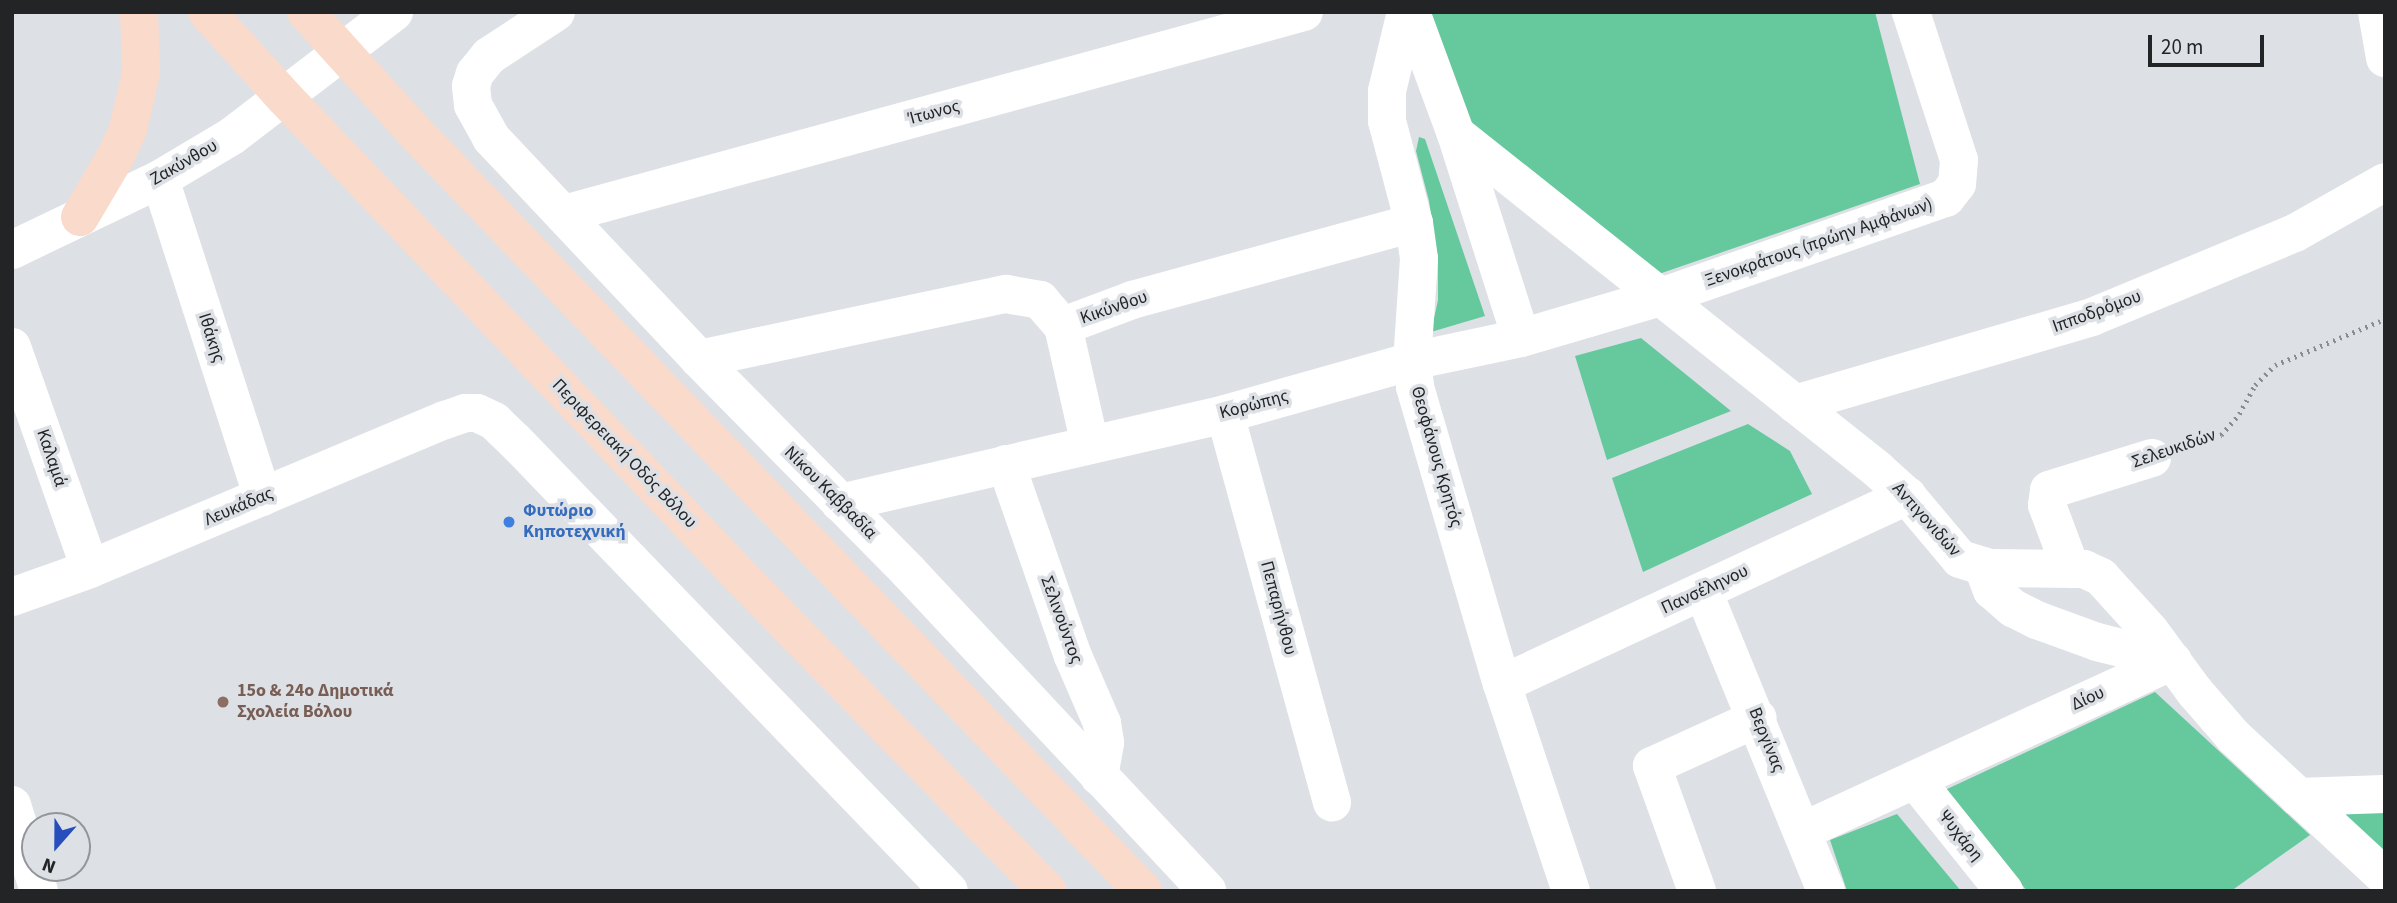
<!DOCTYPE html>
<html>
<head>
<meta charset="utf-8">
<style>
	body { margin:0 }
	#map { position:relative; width:2397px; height:903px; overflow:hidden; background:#dde1e6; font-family:"Source Sans 3",sans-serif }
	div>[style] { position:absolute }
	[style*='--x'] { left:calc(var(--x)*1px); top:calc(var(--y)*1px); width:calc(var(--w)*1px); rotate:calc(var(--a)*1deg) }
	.green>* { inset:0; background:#66c89d }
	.path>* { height:4.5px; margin-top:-2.25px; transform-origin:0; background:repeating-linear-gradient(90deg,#8a8d90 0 2px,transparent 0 7px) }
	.minor>* { height:38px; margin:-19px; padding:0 19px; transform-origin:19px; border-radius:19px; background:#fff }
	.tertiary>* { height:38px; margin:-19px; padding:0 19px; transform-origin:19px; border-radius:19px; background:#fff }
	.primary>* { height:38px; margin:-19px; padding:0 19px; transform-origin:19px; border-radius:19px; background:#f9dacb }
	.dots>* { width:19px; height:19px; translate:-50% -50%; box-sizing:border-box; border:4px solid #dde1e6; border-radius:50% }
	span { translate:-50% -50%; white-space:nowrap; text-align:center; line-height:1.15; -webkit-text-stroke:7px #dde1e6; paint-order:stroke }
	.street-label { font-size:18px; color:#222426 }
	.shop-label { font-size:18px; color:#366cbe; font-weight:700 }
	.left { translate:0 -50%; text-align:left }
	.education-label { font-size:18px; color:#785e54; font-weight:700 }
	.frame { position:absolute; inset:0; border:14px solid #222426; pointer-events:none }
	.north { position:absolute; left:21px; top:812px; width:70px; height:70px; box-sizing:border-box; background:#dde1e6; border:2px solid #929599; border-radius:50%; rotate:201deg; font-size:19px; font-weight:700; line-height:28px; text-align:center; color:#222426 }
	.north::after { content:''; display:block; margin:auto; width:24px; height:32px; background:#274ebc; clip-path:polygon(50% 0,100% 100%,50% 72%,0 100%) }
	.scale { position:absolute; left:2148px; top:35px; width:116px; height:32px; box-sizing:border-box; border:4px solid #222426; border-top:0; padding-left:9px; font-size:21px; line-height:24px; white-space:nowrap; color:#222426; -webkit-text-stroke:5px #dde1e6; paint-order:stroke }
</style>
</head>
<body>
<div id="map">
	<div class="green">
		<i style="clip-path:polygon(1425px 12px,1875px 12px,1920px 184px,1656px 275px,1464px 127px)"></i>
		<i style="clip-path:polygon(1419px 137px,1425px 139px,1485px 316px,1431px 332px,1438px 300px,1438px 260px,1429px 201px,1416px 151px)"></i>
		<i style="clip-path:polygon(1641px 338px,1731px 411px,1607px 460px,1575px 356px)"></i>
		<i style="clip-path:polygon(1748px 424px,1790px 451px,1812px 494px,1643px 572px,1612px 478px)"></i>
		<i style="clip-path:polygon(2155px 692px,2310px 835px,2231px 891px,2027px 891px,1945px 790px)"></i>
		<i style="clip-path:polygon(2385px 809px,2385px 868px,2349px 831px,2345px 810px)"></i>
		<i style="clip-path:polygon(1897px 814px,1961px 891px,1847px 891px,1830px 840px)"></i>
	</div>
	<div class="path">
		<i style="--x:2187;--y:446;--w:36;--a:-18"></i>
		<i style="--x:2221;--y:435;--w:28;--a:-49"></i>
		<i style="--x:2239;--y:414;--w:33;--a:-61"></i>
		<i style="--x:2255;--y:385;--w:28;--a:-45"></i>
		<i style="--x:2275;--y:365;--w:119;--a:-22.7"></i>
	</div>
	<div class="minor">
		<i style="--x:556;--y:12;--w:80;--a:146.7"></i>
		<i style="--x:489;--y:56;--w:22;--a:129"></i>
		<i style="--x:475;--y:73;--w:14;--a:107"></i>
		<i style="--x:471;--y:86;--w:19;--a:84"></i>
		<i style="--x:473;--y:105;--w:38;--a:61"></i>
		<i style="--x:491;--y:138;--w:303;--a:46.7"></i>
		<i style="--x:699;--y:359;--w:298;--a:45.4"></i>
		<i style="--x:908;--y:571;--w:438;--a:46.9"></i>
		<i style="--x:1406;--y:12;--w:81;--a:103.5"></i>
		<i style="--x:1387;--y:91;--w:30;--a:90"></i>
		<i style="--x:1387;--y:121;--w:106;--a:75.2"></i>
		<i style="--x:1414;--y:223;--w:36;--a:82"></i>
		<i style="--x:1419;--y:259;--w:102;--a:93.9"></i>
		<i style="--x:1412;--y:361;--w:26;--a:83"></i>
		<i style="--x:1415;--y:387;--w:309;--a:73.7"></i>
		<i style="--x:1502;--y:684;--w:218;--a:71.6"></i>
		<i style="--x:1411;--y:12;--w:130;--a:69.8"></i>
		<i style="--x:1456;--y:134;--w:214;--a:72.3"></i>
		<i style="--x:2377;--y:12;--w:47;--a:80.1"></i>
		<i style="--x:1456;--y:134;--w:538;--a:38.51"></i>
		<i style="--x:1877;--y:469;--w:40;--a:42"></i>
		<i style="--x:1907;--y:496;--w:82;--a:49.9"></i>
		<i style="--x:1960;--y:559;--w:30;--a:17"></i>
		<i style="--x:1989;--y:568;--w:95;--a:0.6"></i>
		<i style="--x:2084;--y:569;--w:19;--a:25"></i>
		<i style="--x:2101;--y:577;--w:73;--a:47.8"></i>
		<i style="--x:2150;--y:631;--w:76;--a:53.6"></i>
		<i style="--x:2195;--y:692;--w:60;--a:49.1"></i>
		<i style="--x:2234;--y:737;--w:206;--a:42.8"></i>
		<i style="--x:160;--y:179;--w:334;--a:72.1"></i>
		<i style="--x:564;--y:214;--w:767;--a:-15.27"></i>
		<i style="--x:1063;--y:326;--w:122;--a:77.2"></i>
		<i style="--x:12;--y:347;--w:235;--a:70.6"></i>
		<i style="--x:699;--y:359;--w:314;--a:-12"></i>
		<i style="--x:1006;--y:294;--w:35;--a:10"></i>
		<i style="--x:1040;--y:300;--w:35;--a:49"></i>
		<i style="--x:1063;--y:326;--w:74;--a:-20.6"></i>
		<i style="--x:1132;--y:300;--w:292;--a:-15.3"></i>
		<i style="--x:1795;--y:404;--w:309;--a:-16.3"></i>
		<i style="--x:2092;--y:317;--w:220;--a:-22.5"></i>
		<i style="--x:2295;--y:233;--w:103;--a:-29.5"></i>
		<i style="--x:1225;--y:414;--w:403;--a:74.6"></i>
		<i style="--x:1006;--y:464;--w:203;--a:70.8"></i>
		<i style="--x:1073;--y:656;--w:73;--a:66.6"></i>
		<i style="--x:1102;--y:723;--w:20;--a:81"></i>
		<i style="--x:1105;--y:743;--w:34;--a:100"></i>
		<i style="--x:840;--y:503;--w:395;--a:-13"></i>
		<i style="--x:1225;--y:414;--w:194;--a:-15.8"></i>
		<i style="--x:1412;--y:361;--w:111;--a:-11.9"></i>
		<i style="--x:1521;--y:338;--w:149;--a:-16.4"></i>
		<i style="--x:1664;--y:296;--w:299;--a:-19.2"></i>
		<i style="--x:1946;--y:198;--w:18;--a:-52"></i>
		<i style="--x:1957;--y:184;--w:24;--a:-85"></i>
		<i style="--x:1959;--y:160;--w:156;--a:-108"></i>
		<i style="--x:1983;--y:567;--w:25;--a:69"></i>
		<i style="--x:1992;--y:590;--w:28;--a:41"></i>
		<i style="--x:2013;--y:608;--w:27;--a:27"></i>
		<i style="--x:2037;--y:620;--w:64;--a:20.1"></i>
		<i style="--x:2097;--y:642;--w:78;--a:14"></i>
		<i style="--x:2071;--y:569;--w:68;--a:-110.6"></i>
		<i style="--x:2047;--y:505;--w:15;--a:-82"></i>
		<i style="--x:2049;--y:490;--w:108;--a:-17.3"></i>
		<i style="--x:1703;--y:591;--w:324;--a:67.7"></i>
		<i style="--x:12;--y:597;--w:83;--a:-19.7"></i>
		<i style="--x:90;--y:569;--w:385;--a:-22.8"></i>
		<i style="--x:445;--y:420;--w:21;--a:-19"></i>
		<i style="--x:465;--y:413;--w:12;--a:0"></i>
		<i style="--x:477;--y:413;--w:19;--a:25"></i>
		<i style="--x:494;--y:421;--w:29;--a:44"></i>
		<i style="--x:515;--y:441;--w:625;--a:46.04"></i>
		<i style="--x:1502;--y:684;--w:447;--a:-24.9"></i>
		<i style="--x:1916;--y:781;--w:141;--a:51.3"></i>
		<i style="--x:2298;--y:797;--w:87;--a:-2"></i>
		<i style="--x:12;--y:805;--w:90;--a:72.6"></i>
		<i style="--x:1803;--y:831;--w:407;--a:-24.7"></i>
		<i style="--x:1697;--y:891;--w:133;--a:-109.8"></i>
		<i style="--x:1652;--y:766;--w:116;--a:-24.4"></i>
	</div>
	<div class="tertiary">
		<i style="--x:12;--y:250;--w:164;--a:-25.6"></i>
		<i style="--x:160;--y:179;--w:84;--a:-30.8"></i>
		<i style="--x:232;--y:136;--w:204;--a:-37.4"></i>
	</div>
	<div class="primary">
		<i style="--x:207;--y:12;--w:116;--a:47.8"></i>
		<i style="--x:285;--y:98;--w:664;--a:46.4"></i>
		<i style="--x:743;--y:579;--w:436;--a:45.7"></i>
		<i style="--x:306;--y:12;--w:156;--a:47.8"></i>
		<i style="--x:411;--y:128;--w:1057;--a:46.19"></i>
		<i style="--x:80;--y:217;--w:73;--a:-59.6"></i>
		<i style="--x:117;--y:154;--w:27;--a:-66"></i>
		<i style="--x:128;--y:129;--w:57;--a:-76.9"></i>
		<i style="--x:141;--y:73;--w:61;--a:-91.9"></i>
	</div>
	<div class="dots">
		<i style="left:509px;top:522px;background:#3f7fe0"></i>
		<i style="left:223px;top:702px;background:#8d6e63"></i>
	</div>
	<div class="street-label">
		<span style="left:934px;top:113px;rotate:-15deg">Ίτωνος</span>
		<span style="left:184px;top:163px;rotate:-30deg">Ζακύνθου</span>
		<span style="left:1819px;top:243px;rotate:-19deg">Ξενοκράτους (πρώην Αμφάνων)</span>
		<span style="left:1114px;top:308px;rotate:-19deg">Κικύνθου</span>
		<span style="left:2097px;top:312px;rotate:-20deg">Ιπποδρόμου</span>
		<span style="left:211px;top:338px;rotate:72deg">Ιθάκης</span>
		<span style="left:1254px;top:405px;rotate:-15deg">Κορώπης</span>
		<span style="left:2174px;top:449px;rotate:-19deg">Σελευκιδών</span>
		<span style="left:624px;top:454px;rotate:46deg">Περιφερειακή Οδός Βόλου</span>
		<span style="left:1436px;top:457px;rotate:74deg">Θεοφάνους Κρητός</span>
		<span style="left:51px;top:458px;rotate:71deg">Καλαμά</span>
		<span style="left:830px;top:493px;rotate:45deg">Νίκου Καββαδία</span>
		<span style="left:239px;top:507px;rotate:-23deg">Λευκάδας</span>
		<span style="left:1926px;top:520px;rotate:48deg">Αντιγονιδών</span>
		<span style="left:1705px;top:590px;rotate:-25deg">Πανσέληνου</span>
		<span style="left:1278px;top:608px;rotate:75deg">Πεπαρήνθου</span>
		<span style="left:1061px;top:620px;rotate:70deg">Σελινούντος</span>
		<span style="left:2088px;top:699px;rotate:-24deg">Δίου</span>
		<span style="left:1766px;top:740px;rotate:68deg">Βεργίνας</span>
		<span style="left:1960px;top:836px;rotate:51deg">Ψυχάρη</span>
	</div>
	<div class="shop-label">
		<span class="left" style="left:523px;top:522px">Φυτώριο<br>Κηποτεχνική</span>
	</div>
	<div class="education-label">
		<span class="left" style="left:237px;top:702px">15ο &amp; 24ο Δημοτικά<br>Σχολεία Βόλου</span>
	</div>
	<div class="frame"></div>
	<div class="north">N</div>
	<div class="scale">20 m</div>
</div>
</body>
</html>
